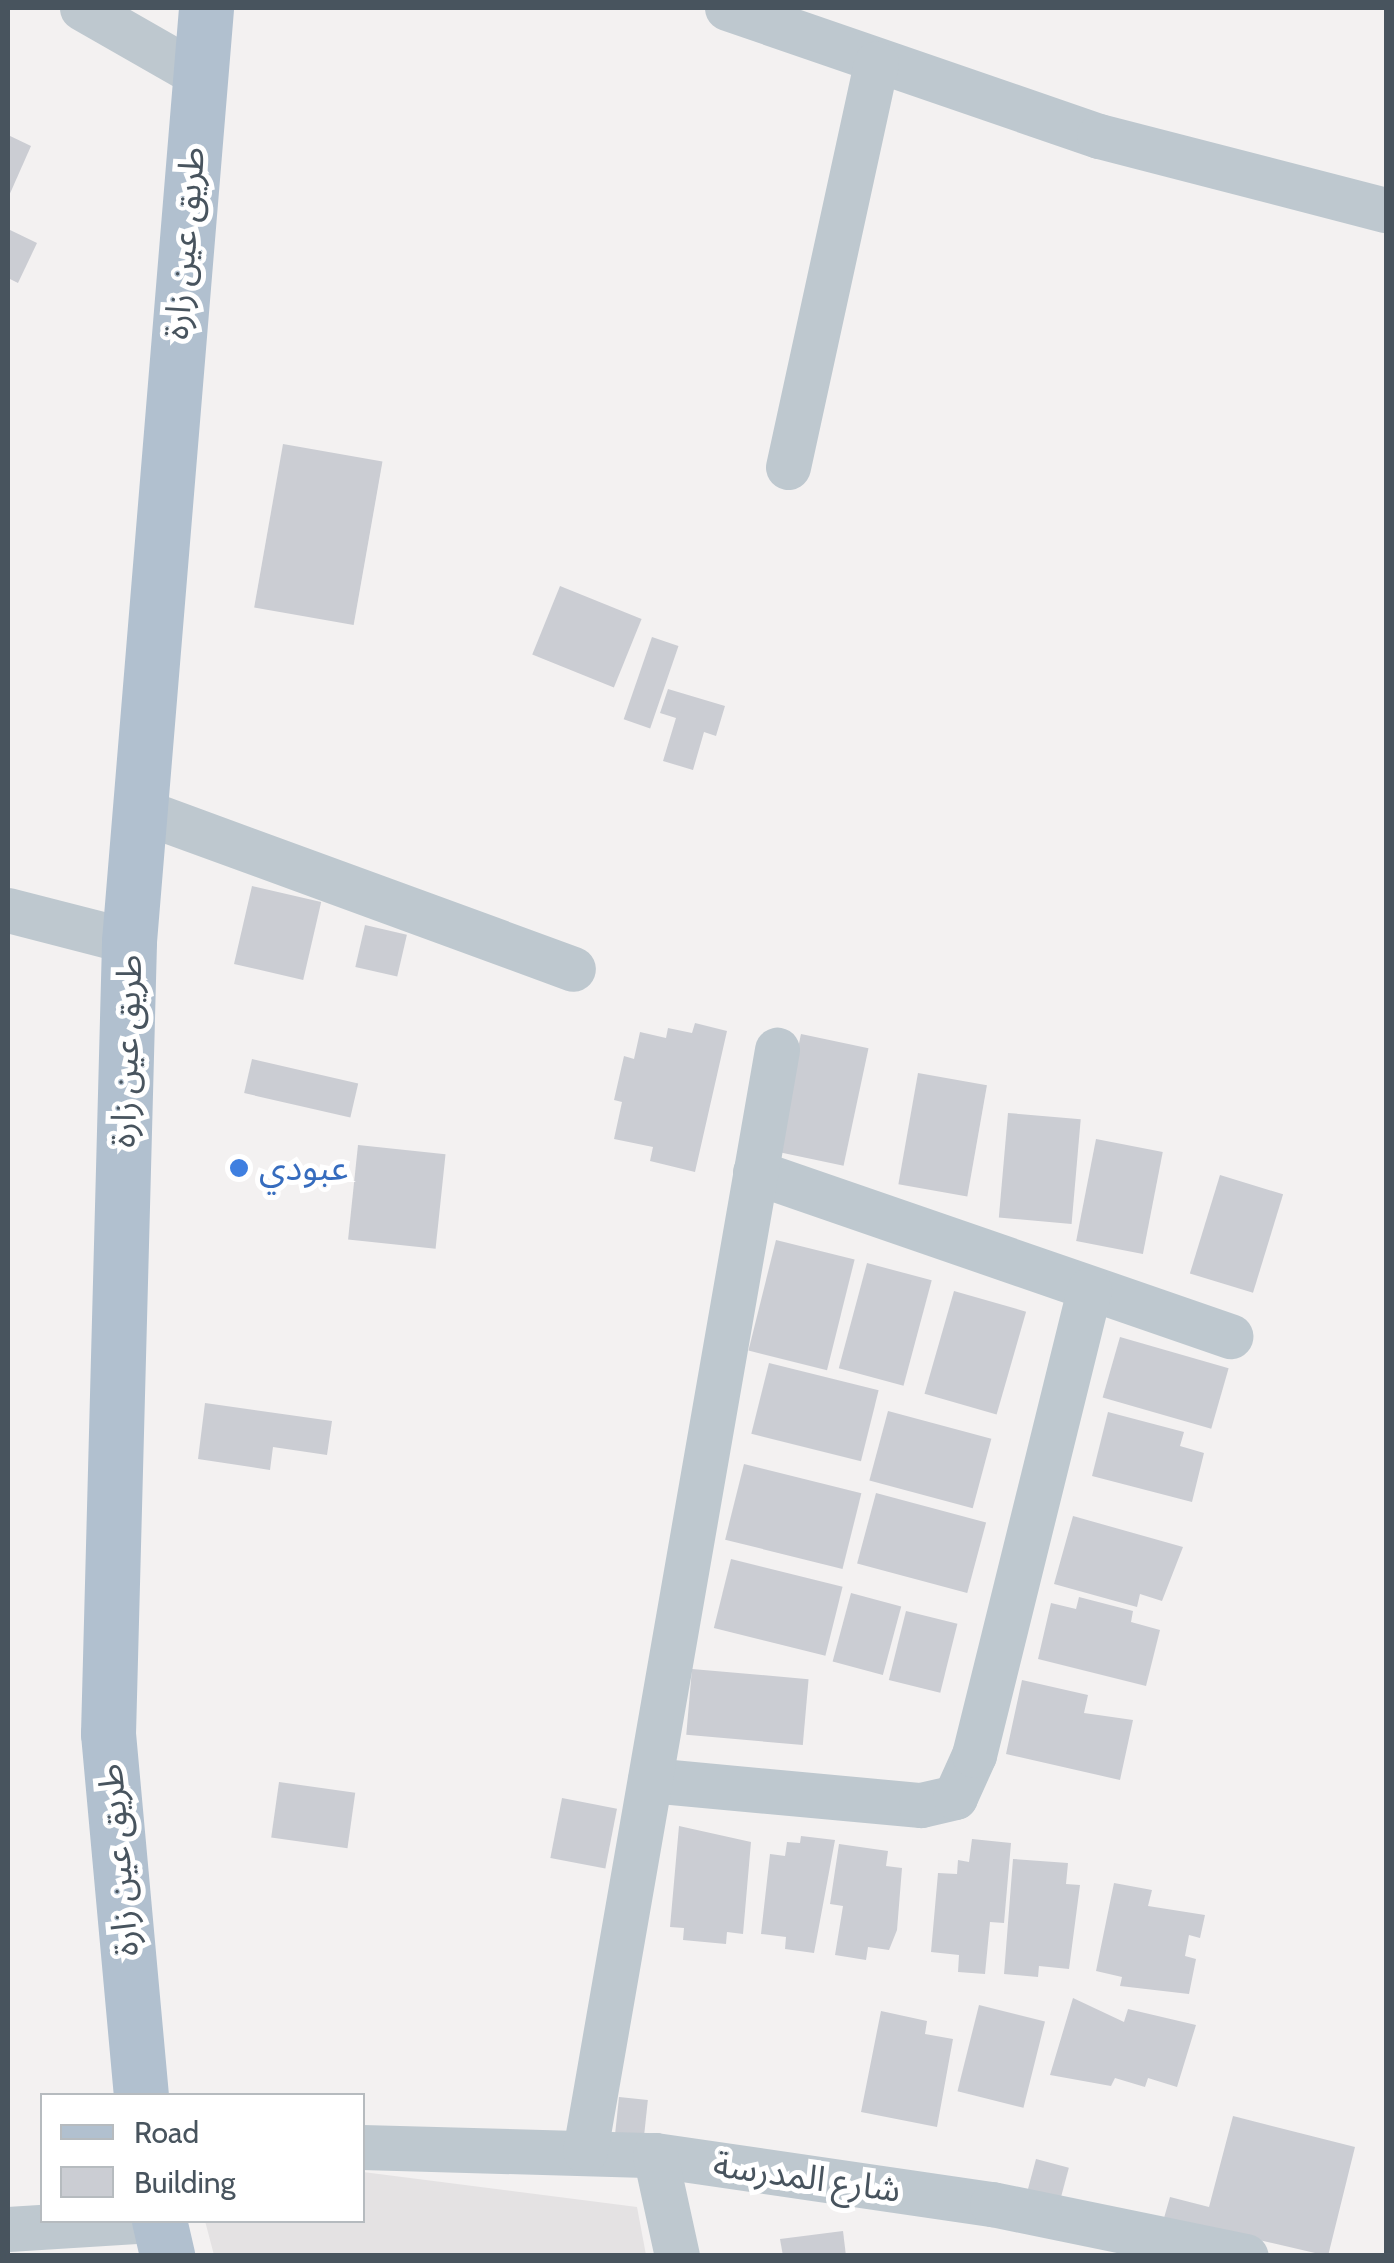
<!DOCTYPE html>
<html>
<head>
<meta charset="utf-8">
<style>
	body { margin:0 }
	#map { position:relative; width:1394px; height:2263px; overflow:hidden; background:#f3f1f1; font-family:Cabin,"Noto Sans Arabic",sans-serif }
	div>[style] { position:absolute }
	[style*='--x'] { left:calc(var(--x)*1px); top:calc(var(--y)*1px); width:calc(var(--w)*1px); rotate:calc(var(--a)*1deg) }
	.education>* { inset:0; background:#e4e2e3 }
	.building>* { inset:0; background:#cbcdd3; transform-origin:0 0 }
	.street>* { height:45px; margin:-22.5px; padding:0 22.5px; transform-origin:22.5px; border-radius:22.5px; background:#bec8cf }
	.primary>* { height:55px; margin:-27.5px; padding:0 27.5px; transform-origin:27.5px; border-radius:27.5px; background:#b1c0cf }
	.dots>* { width:28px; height:28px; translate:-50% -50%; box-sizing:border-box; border:5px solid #fff; border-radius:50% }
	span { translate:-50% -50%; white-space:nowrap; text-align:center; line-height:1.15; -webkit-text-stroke:10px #fff; paint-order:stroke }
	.street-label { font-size:35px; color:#48545e }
	.shop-label { font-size:35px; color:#366cbe }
	.left { translate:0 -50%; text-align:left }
	.frame { position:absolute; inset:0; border:10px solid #48545e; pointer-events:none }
	.legend { position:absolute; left:40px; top:2093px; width:325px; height:130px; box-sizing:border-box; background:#fff; border:2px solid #b6bbbf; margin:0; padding:12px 18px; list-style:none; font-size:30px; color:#48545e }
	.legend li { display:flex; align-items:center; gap:20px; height:50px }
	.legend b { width:50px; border:2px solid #b6bbbf }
</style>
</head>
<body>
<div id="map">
	<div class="education">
		<i style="clip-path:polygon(363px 2172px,637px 2207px,646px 2255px,214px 2255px,205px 2221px,362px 2220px)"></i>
	</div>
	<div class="building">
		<i style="clip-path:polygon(8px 135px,31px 146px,8px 198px)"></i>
		<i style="clip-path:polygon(8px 229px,37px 243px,18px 283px,8px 278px)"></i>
		<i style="left:283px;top:444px;width:101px;height:166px;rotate:10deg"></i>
		<i style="left:560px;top:586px;width:88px;height:74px;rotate:22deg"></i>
		<i style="left:652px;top:637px;width:28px;height:87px;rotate:19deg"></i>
		<i style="clip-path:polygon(668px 689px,725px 706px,716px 736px,704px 732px,693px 770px,663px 761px,676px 718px,660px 713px)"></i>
		<i style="left:252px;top:886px;width:71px;height:80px;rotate:13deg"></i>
		<i style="left:365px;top:925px;width:43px;height:43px;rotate:13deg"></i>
		<i style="clip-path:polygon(695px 1023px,727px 1031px,695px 1172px,650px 1161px,653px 1147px,614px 1139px,622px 1102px,614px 1100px,624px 1056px,634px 1059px,640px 1032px,666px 1038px,668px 1028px,692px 1033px)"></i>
		<i style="left:801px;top:1034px;width:69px;height:120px;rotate:12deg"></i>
		<i style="left:252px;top:1059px;width:109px;height:35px;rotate:13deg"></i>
		<i style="left:918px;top:1073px;width:70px;height:113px;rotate:10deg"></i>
		<i style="left:1008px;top:1113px;width:73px;height:105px;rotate:5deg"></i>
		<i style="left:1096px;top:1139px;width:68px;height:104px;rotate:11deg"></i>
		<i style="left:358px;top:1145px;width:88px;height:95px;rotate:6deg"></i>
		<i style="left:1220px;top:1175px;width:66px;height:103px;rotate:17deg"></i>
		<i style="left:776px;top:1240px;width:81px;height:114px;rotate:14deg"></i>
		<i style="left:867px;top:1263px;width:67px;height:109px;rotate:15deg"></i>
		<i style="left:954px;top:1291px;width:75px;height:107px;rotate:16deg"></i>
		<i style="left:1120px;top:1337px;width:113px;height:63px;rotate:16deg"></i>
		<i style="left:769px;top:1363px;width:113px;height:73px;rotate:14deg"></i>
		<i style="clip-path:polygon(205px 1403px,332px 1421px,327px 1455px,273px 1447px,270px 1470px,198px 1459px)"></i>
		<i style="left:888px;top:1411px;width:107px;height:72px;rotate:15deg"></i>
		<i style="clip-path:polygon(1108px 1412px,1184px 1432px,1180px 1446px,1204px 1453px,1192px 1502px,1092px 1476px)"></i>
		<i style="left:744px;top:1464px;width:121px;height:78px;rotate:14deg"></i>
		<i style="left:876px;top:1493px;width:114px;height:73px;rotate:15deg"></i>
		<i style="clip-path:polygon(1073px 1516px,1183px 1547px,1162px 1601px,1140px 1594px,1137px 1607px,1054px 1584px)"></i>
		<i style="left:731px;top:1559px;width:115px;height:71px;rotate:14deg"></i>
		<i style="left:851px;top:1593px;width:52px;height:71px;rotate:15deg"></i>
		<i style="clip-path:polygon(1079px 1597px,1133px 1611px,1131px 1622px,1160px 1630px,1146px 1686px,1038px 1659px,1051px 1603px,1076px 1609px)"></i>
		<i style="left:906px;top:1611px;width:53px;height:71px;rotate:14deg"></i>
		<i style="left:692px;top:1669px;width:117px;height:66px;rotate:5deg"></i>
		<i style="clip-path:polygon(1022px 1680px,1088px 1695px,1084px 1713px,1133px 1720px,1120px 1780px,1006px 1754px)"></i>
		<i style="left:279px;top:1782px;width:77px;height:56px;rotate:8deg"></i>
		<i style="left:562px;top:1798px;width:56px;height:61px;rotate:11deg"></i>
		<i style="clip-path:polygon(679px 1826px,751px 1842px,743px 1934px,727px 1932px,726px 1944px,683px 1940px,684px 1928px,670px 1927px)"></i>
		<i style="clip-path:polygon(801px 1836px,835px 1840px,814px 1953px,785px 1949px,786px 1937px,761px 1934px,770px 1854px,785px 1856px,787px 1842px,800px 1843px)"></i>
		<i style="clip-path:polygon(972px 1839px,1011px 1843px,1004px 1923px,990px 1922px,985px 1974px,958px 1972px,959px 1955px,931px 1952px,938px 1873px,957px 1874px,958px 1860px,969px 1862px)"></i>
		<i style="clip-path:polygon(839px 1844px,888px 1851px,886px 1866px,902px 1868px,897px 1930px,889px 1950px,868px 1947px,866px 1960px,835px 1955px,843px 1906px,830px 1904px)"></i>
		<i style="clip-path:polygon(1013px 1859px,1068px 1863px,1066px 1884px,1080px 1885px,1069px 1969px,1039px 1966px,1038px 1977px,1004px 1974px)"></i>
		<i style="clip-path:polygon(1114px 1883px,1152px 1890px,1148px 1906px,1205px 1915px,1200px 1938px,1189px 1935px,1185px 1956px,1196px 1959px,1189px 1994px,1120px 1986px,1122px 1977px,1096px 1971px)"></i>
		<i style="clip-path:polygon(1073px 1998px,1124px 2022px,1128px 2009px,1196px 2025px,1177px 2087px,1148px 2078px,1145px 2087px,1115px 2078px,1111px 2086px,1050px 2075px)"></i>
		<i style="left:979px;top:2005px;width:68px;height:89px;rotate:14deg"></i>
		<i style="clip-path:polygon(881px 2011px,927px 2021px,925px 2034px,953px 2039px,937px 2127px,861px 2112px)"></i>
		<i style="left:619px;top:2097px;width:29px;height:37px;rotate:6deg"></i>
		<i style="clip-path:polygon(1233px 2116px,1355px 2147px,1328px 2256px,1164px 2218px,1170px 2197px,1209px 2207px)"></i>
		<i style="left:1036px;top:2159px;width:34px;height:40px;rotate:15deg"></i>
		<i style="clip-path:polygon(843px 2231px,846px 2256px,783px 2256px,780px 2239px)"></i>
	</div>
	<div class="street">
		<i style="--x:82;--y:8;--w:135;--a:29.8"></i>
		<i style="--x:727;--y:8;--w:393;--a:19"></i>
		<i style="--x:1099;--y:136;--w:296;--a:14.5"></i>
		<i style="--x:788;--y:467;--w:413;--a:-77.7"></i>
		<i style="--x:139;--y:810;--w:462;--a:20.1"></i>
		<i style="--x:8;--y:910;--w:125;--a:14.4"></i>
		<i style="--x:755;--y:1172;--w:503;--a:19.05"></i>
		<i style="--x:650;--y:1780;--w:272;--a:5.3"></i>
		<i style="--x:921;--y:1805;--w:35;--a:-13"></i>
		<i style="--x:955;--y:1797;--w:46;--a:-65.7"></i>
		<i style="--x:974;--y:1755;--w:479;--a:-76.1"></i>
		<i style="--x:362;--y:2147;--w:293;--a:1.6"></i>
		<i style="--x:655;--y:2155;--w:341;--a:8.3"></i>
		<i style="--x:992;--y:2204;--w:259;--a:11.6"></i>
		<i style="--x:585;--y:2151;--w:1118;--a:-80.11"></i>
		<i style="--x:655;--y:2155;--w:103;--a:77.7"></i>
		<i style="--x:8;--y:2229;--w:144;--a:-3.6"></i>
	</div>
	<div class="primary">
		<i style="--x:141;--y:2096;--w:364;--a:-95.2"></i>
		<i style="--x:108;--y:1734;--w:793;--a:-88.48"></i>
		<i style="--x:129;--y:941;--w:936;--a:-85.28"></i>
		<i style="--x:159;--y:2220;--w:37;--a:77"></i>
	</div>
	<div class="dots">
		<i style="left:239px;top:1168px;background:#3f7fe0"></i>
	</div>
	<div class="street-label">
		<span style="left:184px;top:243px;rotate:-85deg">طريق عين زارة</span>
		<span style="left:126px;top:1051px;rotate:-88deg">طريق عين زارة</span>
		<span style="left:118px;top:1860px;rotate:-95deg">طريق عين زارة</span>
		<span style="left:807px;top:2177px;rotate:8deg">شارع المدرسة</span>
	</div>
	<div class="shop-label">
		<span class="left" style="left:259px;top:1168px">عبودي</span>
	</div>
	<div class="frame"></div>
	<ul class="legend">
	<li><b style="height:12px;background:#b1c0cf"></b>Road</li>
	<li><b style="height:28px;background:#cbcdd3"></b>Building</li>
	</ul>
</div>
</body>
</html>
